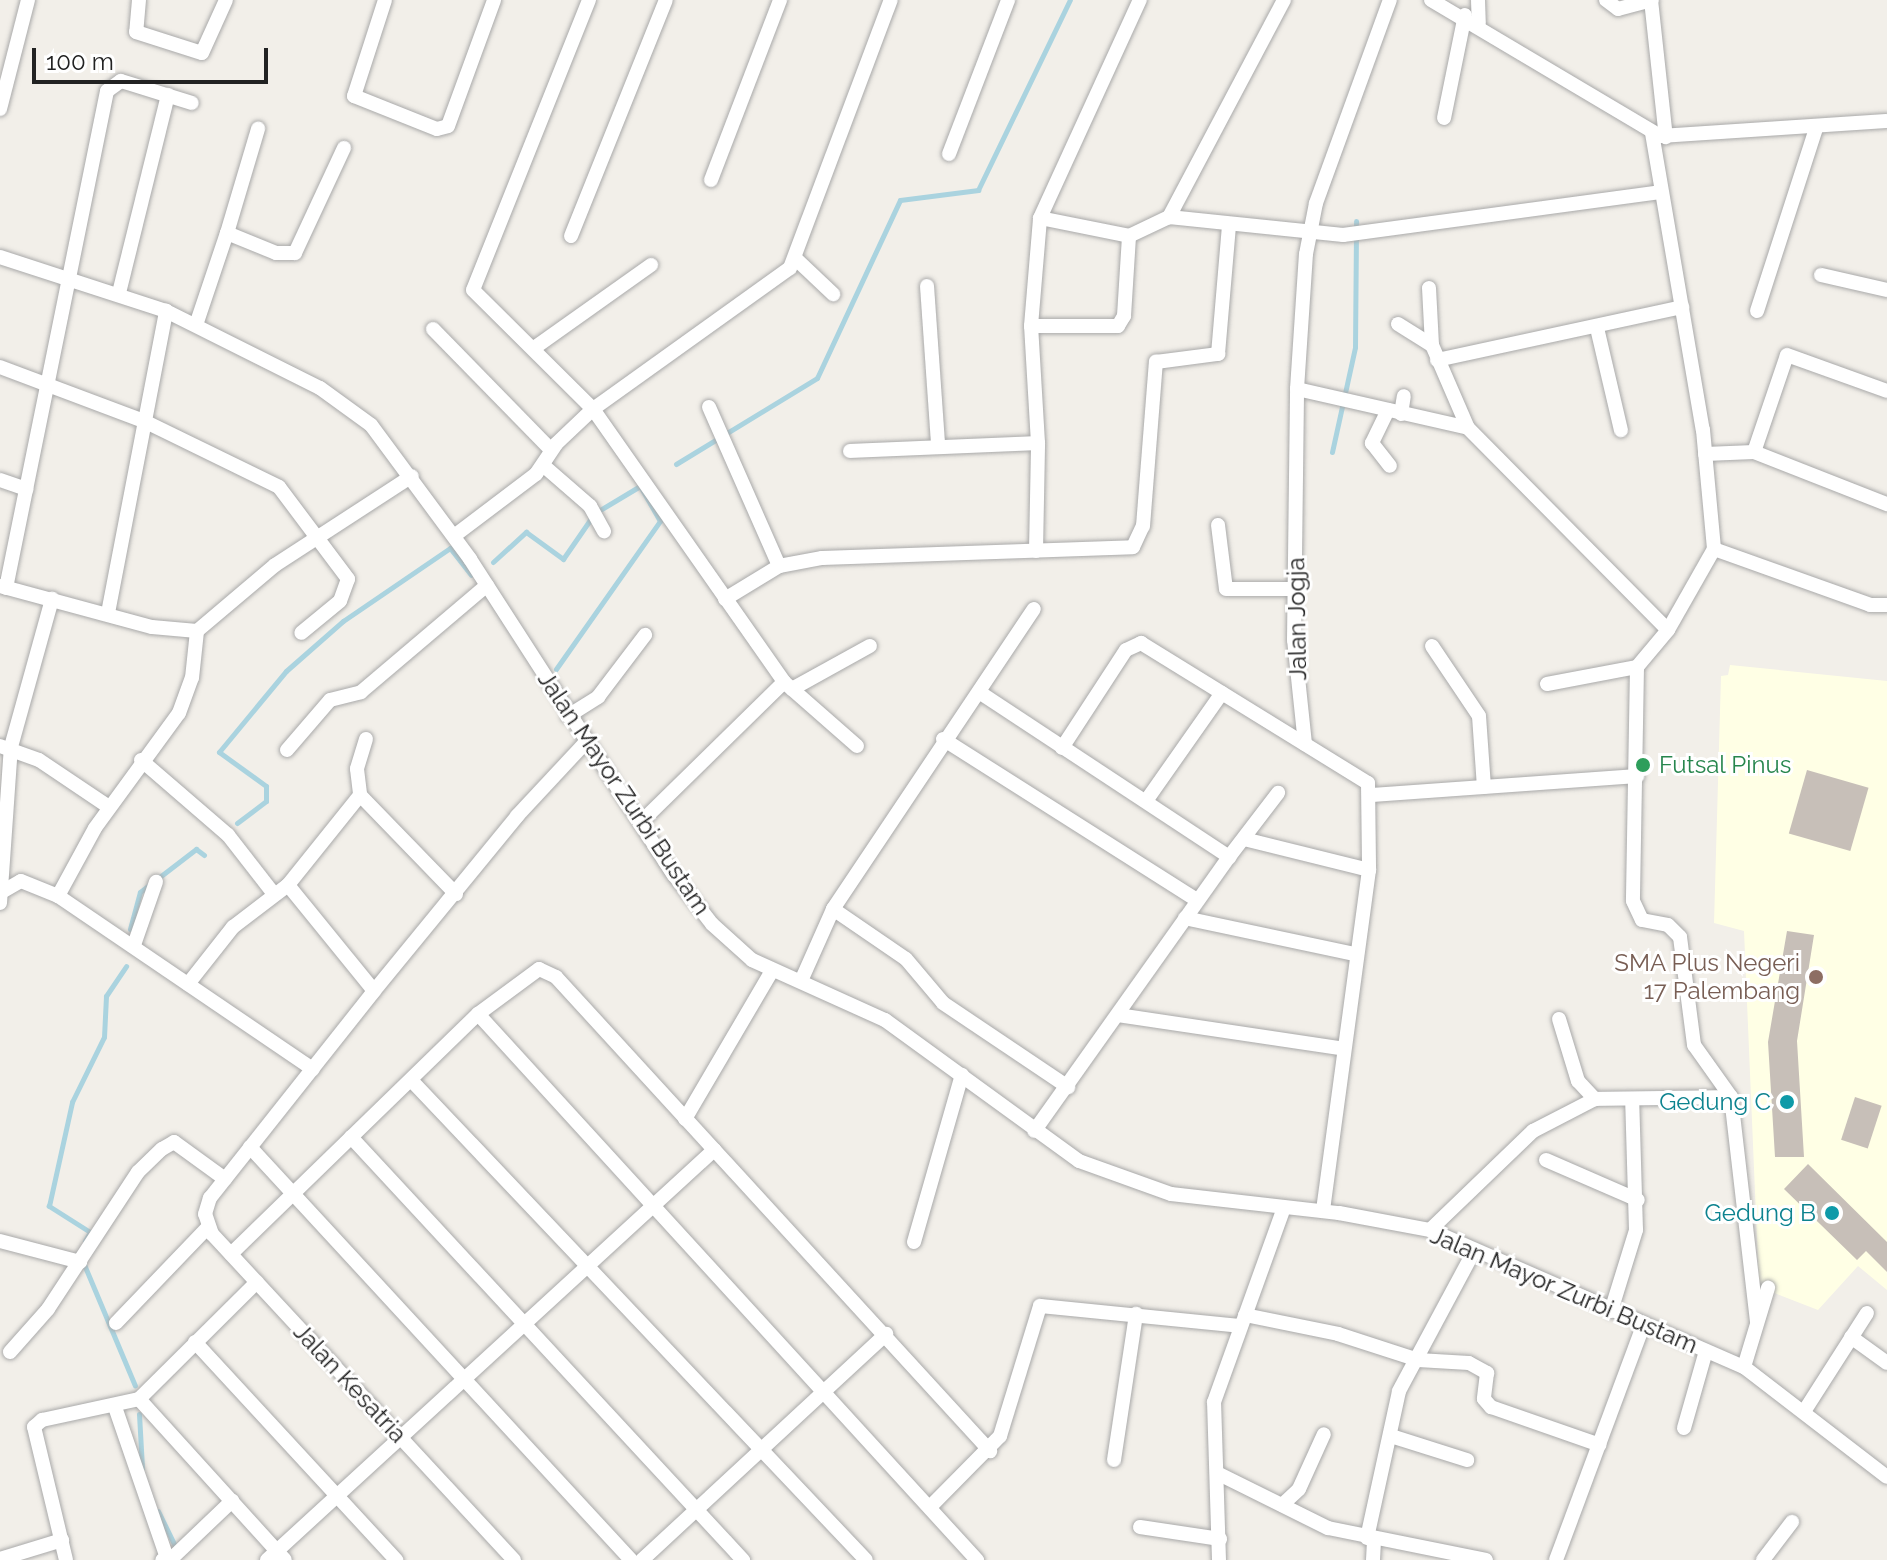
<!DOCTYPE html>
<html>
<head>
<meta charset="utf-8">
<style>
	body { margin:0 }
	#map { position:relative; width:1887px; height:1560px; overflow:hidden; background:#f2efe9; font-family:Raleway,sans-serif }
	div>[style] { position:absolute }
	[style*='--x'] { left:calc(var(--x)*1px); top:calc(var(--y)*1px); width:calc(var(--w)*1px); rotate:calc(var(--a)*1deg) }
	.education>* { inset:0; background:#ffffe5 }
	.stream>* { height:5px; margin:-2.5px; padding:0 2.5px; transform-origin:2.5px; border-radius:2.5px; background:#aad3df }
	.building>* { inset:0; background:#c7bfb8; transform-origin:0 0 }
	.roads { filter:drop-shadow(0 0 2px #a9a9a9) drop-shadow(0 0 2px #a9a9a9) }
	.minor>* { height:14px; margin:-7px; padding:0 7px; transform-origin:7px; border-radius:7px; background:#fff }
	.dots>* { width:22px; height:22px; translate:-50% -50%; box-sizing:border-box; border:4px solid #fff; border-radius:50% }
	span { translate:-50% -50%; white-space:nowrap; text-align:center; line-height:1.15; -webkit-text-stroke:6px #fff; paint-order:stroke }
	.street-label { font-size:24px; color:#222 }
	.leisure-label { font-size:24px; color:#27864d }
	.left { translate:0 -50%; text-align:left }
	.education-label { font-size:24px; color:#785e54 }
	.right { translate:-100% -50%; text-align:right }
	.culture-label { font-size:24px; color:#0d838f }
	.scale { position:absolute; left:32px; top:48px; width:236px; height:36px; box-sizing:border-box; border:4px solid #222; border-top:0; padding-left:10px; font-size:24px; line-height:28px; white-space:nowrap; color:#222; -webkit-text-stroke:6px #fff; paint-order:stroke }
</style>
</head>
<body>
<div id="map">
	<div class="education">
		<i style="clip-path:polygon(1730px 665px,1887px 681px,1887px 1290px,1858px 1266px,1818px 1310px,1759px 1287px,1744px 931px,1714px 923px,1721px 676px,1728px 675px)"></i>
	</div>
	<div class="stream">
		<i style="--x:1332;--y:452;--w:107;--a:-77.6"></i>
		<i style="--x:1355;--y:347;--w:126;--a:-89.5"></i>
		<i style="--x:676;--y:464;--w:165;--a:-31.4"></i>
		<i style="--x:817;--y:378;--w:196;--a:-65"></i>
		<i style="--x:900;--y:200;--w:79;--a:-7.3"></i>
		<i style="--x:978;--y:190;--w:211;--a:-64.2"></i>
		<i style="--x:493;--y:562;--w:45;--a:-42.3"></i>
		<i style="--x:526;--y:532;--w:46;--a:36.1"></i>
		<i style="--x:563;--y:559;--w:51;--a:-55.4"></i>
		<i style="--x:556;--y:669;--w:181;--a:-54.9"></i>
		<i style="--x:660;--y:521;--w:40;--a:-119.7"></i>
		<i style="--x:640;--y:486;--w:47;--a:149"></i>
		<i style="--x:237;--y:823;--w:36;--a:-37"></i>
		<i style="--x:266;--y:801;--w:15;--a:-90"></i>
		<i style="--x:266;--y:786;--w:58;--a:-144.1"></i>
		<i style="--x:219;--y:752;--w:105;--a:-50.4"></i>
		<i style="--x:286;--y:671;--w:76;--a:-41.3"></i>
		<i style="--x:343;--y:621;--w:130;--a:-34.3"></i>
		<i style="--x:450;--y:548;--w:34;--a:52"></i>
		<i style="--x:130;--y:929;--w:38;--a:-75"></i>
		<i style="--x:140;--y:892;--w:71;--a:-37.5"></i>
		<i style="--x:196;--y:849;--w:10;--a:37"></i>
		<i style="--x:85;--y:1241;--w:10;--a:-61"></i>
		<i style="--x:90;--y:1232;--w:49;--a:-147.6"></i>
		<i style="--x:49;--y:1206;--w:107;--a:-77.5"></i>
		<i style="--x:72;--y:1102;--w:72;--a:-63.8"></i>
		<i style="--x:104;--y:1037;--w:41;--a:-87.2"></i>
		<i style="--x:106;--y:996;--w:36;--a:-56"></i>
		<i style="--x:83;--y:1262;--w:134;--a:67.2"></i>
		<i style="--x:139;--y:1414;--w:54;--a:86.8"></i>
		<i style="--x:158;--y:1511;--w:39;--a:64"></i>
	</div>
	<div class="building">
		<i style="left:1807px;top:770px;width:64px;height:66px;rotate:16deg"></i>
		<i style="clip-path:polygon(1787px 931px,1814px 935px,1797px 1041px,1804px 1157px,1775px 1157px,1768px 1042px)"></i>
		<i style="left:1855px;top:1097px;width:28px;height:45px;rotate:18deg"></i>
		<i style="clip-path:polygon(1808px 1164px,1887px 1242px,1887px 1272px,1866px 1251px,1857px 1260px,1784px 1189px)"></i>
	</div>
	<div class="roads">
		<div class="minor">
			<i style="--x:139;--y:0;--w:32;--a:95"></i>
			<i style="--x:136;--y:32;--w:69;--a:17.7"></i>
			<i style="--x:202;--y:53;--w:58;--a:-65.6"></i>
			<i style="--x:385;--y:0;--w:101;--a:107.9"></i>
			<i style="--x:354;--y:96;--w:89;--a:21.7"></i>
			<i style="--x:437;--y:129;--w:11;--a:-15"></i>
			<i style="--x:448;--y:126;--w:134;--a:-69.9"></i>
			<i style="--x:589;--y:0;--w:312;--a:111.8"></i>
			<i style="--x:473;--y:290;--w:169;--a:44.8"></i>
			<i style="--x:593;--y:409;--w:333;--a:55"></i>
			<i style="--x:784;--y:682;--w:200;--a:135.6"></i>
			<i style="--x:1284;--y:0;--w:246;--a:117.9"></i>
			<i style="--x:1169;--y:217;--w:175;--a:5.9"></i>
			<i style="--x:1343;--y:235;--w:320;--a:-7.7"></i>
			<i style="--x:1431;--y:0;--w:266;--a:30.7"></i>
			<i style="--x:1660;--y:136;--w:227;--a:-3.8"></i>
			<i style="--x:1478;--y:0;--w:23;--a:88"></i>
			<i style="--x:1606;--y:0;--w:15;--a:37"></i>
			<i style="--x:1618;--y:9;--w:35;--a:-15"></i>
			<i style="--x:1651;--y:0;--w:138;--a:83.8"></i>
			<i style="--x:0;--y:109;--w:113;--a:-75.6"></i>
			<i style="--x:1444;--y:118;--w:105;--a:-78.5"></i>
			<i style="--x:1652;--y:133;--w:301;--a:80.3"></i>
			<i style="--x:1703;--y:430;--w:120;--a:84.7"></i>
			<i style="--x:1714;--y:549;--w:93;--a:119.6"></i>
			<i style="--x:1668;--y:630;--w:48;--a:130"></i>
			<i style="--x:1637;--y:667;--w:234;--a:91"></i>
			<i style="--x:1633;--y:901;--w:21;--a:65"></i>
			<i style="--x:1642;--y:920;--w:26;--a:11"></i>
			<i style="--x:1668;--y:925;--w:17;--a:45"></i>
			<i style="--x:1680;--y:937;--w:109;--a:82.6"></i>
			<i style="--x:1694;--y:1045;--w:64;--a:54.6"></i>
			<i style="--x:1731;--y:1097;--w:227;--a:83.4"></i>
			<i style="--x:949;--y:154;--w:165;--a:-69"></i>
			<i style="--x:711;--y:180;--w:193;--a:-69"></i>
			<i style="--x:1040;--y:218;--w:91;--a:11.4"></i>
			<i style="--x:1129;--y:236;--w:44;--a:-25.4"></i>
			<i style="--x:227;--y:233;--w:109;--a:-73.4"></i>
			<i style="--x:571;--y:236;--w:254;--a:-68.1"></i>
			<i style="--x:0;--y:257;--w:175;--a:18"></i>
			<i style="--x:166;--y:311;--w:172;--a:26.6"></i>
			<i style="--x:320;--y:388;--w:63;--a:36"></i>
			<i style="--x:371;--y:425;--w:167;--a:53.5"></i>
			<i style="--x:470;--y:559;--w:376;--a:57.2"></i>
			<i style="--x:674;--y:875;--w:62;--a:52.2"></i>
			<i style="--x:712;--y:924;--w:54;--a:42"></i>
			<i style="--x:752;--y:960;--w:146;--a:24.3"></i>
			<i style="--x:885;--y:1020;--w:240;--a:36"></i>
			<i style="--x:1079;--y:1161;--w:98;--a:19.7"></i>
			<i style="--x:1171;--y:1194;--w:169;--a:6.5"></i>
			<i style="--x:1339;--y:1213;--w:93;--a:10.6"></i>
			<i style="--x:1430;--y:1230;--w:343;--a:23.6"></i>
			<i style="--x:1744;--y:1367;--w:180;--a:37.6"></i>
			<i style="--x:797;--y:260;--w:50;--a:43.4"></i>
			<i style="--x:1821;--y:275;--w:68;--a:12.8"></i>
			<i style="--x:927;--y:286;--w:158;--a:86"></i>
			<i style="--x:1429;--y:288;--w:57;--a:87"></i>
			<i style="--x:1432;--y:345;--w:90;--a:66.6"></i>
			<i style="--x:1468;--y:428;--w:284;--a:45.3"></i>
			<i style="--x:119;--y:293;--w:204;--a:-76.1"></i>
			<i style="--x:1757;--y:311;--w:192;--a:-72.1"></i>
			<i style="--x:1398;--y:324;--w:40;--a:32"></i>
			<i style="--x:196;--y:325;--w:97;--a:-71.4"></i>
			<i style="--x:227;--y:233;--w:53;--a:22.2"></i>
			<i style="--x:276;--y:253;--w:19;--a:0"></i>
			<i style="--x:295;--y:253;--w:116;--a:-65"></i>
			<i style="--x:1031;--y:326;--w:87;--a:0"></i>
			<i style="--x:1118;--y:326;--w:12;--a:-59"></i>
			<i style="--x:1124;--y:316;--w:80;--a:-86.4"></i>
			<i style="--x:1597;--y:328;--w:105;--a:76.8"></i>
			<i style="--x:433;--y:329;--w:169;--a:45.7"></i>
			<i style="--x:537;--y:346;--w:140;--a:-35.4"></i>
			<i style="--x:1437;--y:360;--w:251;--a:-12.2"></i>
			<i style="--x:0;--y:367;--w:156;--a:20.6"></i>
			<i style="--x:146;--y:422;--w:148;--a:26"></i>
			<i style="--x:279;--y:487;--w:115;--a:53.1"></i>
			<i style="--x:348;--y:579;--w:23;--a:110"></i>
			<i style="--x:340;--y:601;--w:50;--a:140.6"></i>
			<i style="--x:1297;--y:389;--w:175;--a:12.8"></i>
			<i style="--x:709;--y:407;--w:174;--a:66.2"></i>
			<i style="--x:1388;--y:410;--w:37;--a:116"></i>
			<i style="--x:1372;--y:443;--w:29;--a:52"></i>
			<i style="--x:1401;--y:414;--w:18;--a:-81"></i>
			<i style="--x:850;--y:451;--w:188;--a:-2.4"></i>
			<i style="--x:1754;--y:452;--w:102;--a:-71.2"></i>
			<i style="--x:1787;--y:355;--w:106;--a:19.8"></i>
			<i style="--x:1705;--y:454;--w:49;--a:-2.3"></i>
			<i style="--x:1754;--y:452;--w:143;--a:21.4"></i>
			<i style="--x:544;--y:466;--w:61;--a:41"></i>
			<i style="--x:590;--y:506;--w:29;--a:61"></i>
			<i style="--x:0;--y:480;--w:28;--a:19"></i>
			<i style="--x:1218;--y:525;--w:64;--a:82.9"></i>
			<i style="--x:1226;--y:589;--w:70;--a:0"></i>
			<i style="--x:454;--y:536;--w:103;--a:-37.1"></i>
			<i style="--x:536;--y:474;--w:36;--a:-56"></i>
			<i style="--x:556;--y:444;--w:51;--a:-43.4"></i>
			<i style="--x:593;--y:409;--w:242;--a:-35.6"></i>
			<i style="--x:790;--y:268;--w:286;--a:-69.4"></i>
			<i style="--x:1714;--y:549;--w:166;--a:19.7"></i>
			<i style="--x:1870;--y:605;--w:17;--a:0"></i>
			<i style="--x:1036;--y:551;--w:108;--a:-88.9"></i>
			<i style="--x:1038;--y:443;--w:117;--a:-93.4"></i>
			<i style="--x:1031;--y:326;--w:108;--a:-85.2"></i>
			<i style="--x:1040;--y:218;--w:240;--a:-65.4"></i>
			<i style="--x:0;--y:586;--w:157;--a:15.1"></i>
			<i style="--x:152;--y:627;--w:45;--a:5.1"></i>
			<i style="--x:197;--y:631;--w:102;--a:-40.2"></i>
			<i style="--x:275;--y:565;--w:163;--a:-33"></i>
			<i style="--x:6;--y:588;--w:507;--a:-78.51"></i>
			<i style="--x:107;--y:91;--w:17;--a:-36"></i>
			<i style="--x:121;--y:81;--w:74;--a:17.2"></i>
			<i style="--x:725;--y:599;--w:63;--a:-31.4"></i>
			<i style="--x:779;--y:566;--w:44;--a:-10.5"></i>
			<i style="--x:822;--y:558;--w:311;--a:-2"></i>
			<i style="--x:1133;--y:547;--w:23;--a:-65"></i>
			<i style="--x:1143;--y:526;--w:165;--a:-85.5"></i>
			<i style="--x:1156;--y:362;--w:63;--a:-7.4"></i>
			<i style="--x:1218;--y:354;--w:128;--a:-85.1"></i>
			<i style="--x:108;--y:613;--w:308;--a:-79.1"></i>
			<i style="--x:1432;--y:646;--w:84;--a:56.1"></i>
			<i style="--x:1479;--y:716;--w:71;--a:86"></i>
			<i style="--x:784;--y:682;--w:97;--a:41.2"></i>
			<i style="--x:1547;--y:684;--w:92;--a:-10.7"></i>
			<i style="--x:792;--y:689;--w:89;--a:-28.9"></i>
			<i style="--x:979;--y:692;--w:300;--a:33.4"></i>
			<i style="--x:1229;--y:857;--w:336;--a:125.4"></i>
			<i style="--x:568;--y:716;--w:36;--a:-32"></i>
			<i style="--x:598;--y:697;--w:78;--a:-52.8"></i>
			<i style="--x:366;--y:739;--w:31;--a:107"></i>
			<i style="--x:357;--y:769;--w:26;--a:83"></i>
			<i style="--x:360;--y:795;--w:138;--a:45.9"></i>
			<i style="--x:943;--y:739;--w:301;--a:32.4"></i>
			<i style="--x:1305;--y:744;--w:105;--a:-96"></i>
			<i style="--x:1294;--y:640;--w:251;--a:-89.3"></i>
			<i style="--x:1297;--y:389;--w:135;--a:-86.2"></i>
			<i style="--x:1306;--y:254;--w:52;--a:-78.9"></i>
			<i style="--x:1316;--y:203;--w:216;--a:-70"></i>
			<i style="--x:0;--y:746;--w:41;--a:19.7"></i>
			<i style="--x:39;--y:760;--w:84;--a:33.9"></i>
			<i style="--x:1062;--y:748;--w:117;--a:-56.9"></i>
			<i style="--x:1126;--y:650;--w:17;--a:-25"></i>
			<i style="--x:1141;--y:643;--w:267;--a:31.7"></i>
			<i style="--x:1368;--y:783;--w:87;--a:89.3"></i>
			<i style="--x:1369;--y:870;--w:344;--a:97.7"></i>
			<i style="--x:287;--y:750;--w:66;--a:-49.3"></i>
			<i style="--x:330;--y:700;--w:32;--a:-14"></i>
			<i style="--x:361;--y:692;--w:165;--a:-40.3"></i>
			<i style="--x:141;--y:760;--w:115;--a:40.8"></i>
			<i style="--x:228;--y:835;--w:75;--a:52.1"></i>
			<i style="--x:1372;--y:795;--w:266;--a:-4.1"></i>
			<i style="--x:1146;--y:801;--w:132;--a:-54.9"></i>
			<i style="--x:1244;--y:839;--w:129;--a:13.9"></i>
			<i style="--x:1229;--y:857;--w:81;--a:-52.6"></i>
			<i style="--x:288;--y:885;--w:136;--a:50.9"></i>
			<i style="--x:0;--y:893;--w:24;--a:-30"></i>
			<i style="--x:21;--y:881;--w:40;--a:22"></i>
			<i style="--x:58;--y:896;--w:308;--a:34.2"></i>
			<i style="--x:58;--y:896;--w:77;--a:-61.4"></i>
			<i style="--x:95;--y:828;--w:142;--a:-53.9"></i>
			<i style="--x:179;--y:713;--w:37;--a:-70"></i>
			<i style="--x:192;--y:678;--w:47;--a:-83.9"></i>
			<i style="--x:0;--y:903;--w:156;--a:-86"></i>
			<i style="--x:11;--y:747;--w:154;--a:-74.5"></i>
			<i style="--x:833;--y:909;--w:88;--a:34.4"></i>
			<i style="--x:906;--y:959;--w:57;--a:49.9"></i>
			<i style="--x:943;--y:1003;--w:151;--a:33.9"></i>
			<i style="--x:1185;--y:918;--w:174;--a:12"></i>
			<i style="--x:134;--y:945;--w:67;--a:-70.8"></i>
			<i style="--x:801;--y:981;--w:79;--a:-66"></i>
			<i style="--x:833;--y:909;--w:361;--a:-56.2"></i>
			<i style="--x:188;--y:984;--w:73;--a:-51.7"></i>
			<i style="--x:233;--y:927;--w:69;--a:-37.4"></i>
			<i style="--x:288;--y:885;--w:115;--a:-51.3"></i>
			<i style="--x:478;--y:1014;--w:740;--a:47.58"></i>
			<i style="--x:1118;--y:1015;--w:224;--a:8.5"></i>
			<i style="--x:1559;--y:1019;--w:65;--a:73"></i>
			<i style="--x:1578;--y:1081;--w:25;--a:47"></i>
			<i style="--x:1595;--y:1099;--w:136;--a:-0.8"></i>
			<i style="--x:411;--y:1080;--w:661;--a:46.53"></i>
			<i style="--x:685;--y:1119;--w:172;--a:-59.6"></i>
			<i style="--x:351;--y:1137;--w:577;--a:47.18"></i>
			<i style="--x:250;--y:1147;--w:562;--a:47.31"></i>
			<i style="--x:1546;--y:1160;--w:100;--a:23.5"></i>
			<i style="--x:1430;--y:1230;--w:143;--a:-43.9"></i>
			<i style="--x:1533;--y:1131;--w:70;--a:-27.3"></i>
			<i style="--x:0;--y:1241;--w:83;--a:14.7"></i>
			<i style="--x:914;--y:1242;--w:174;--a:-74"></i>
			<i style="--x:231;--y:1254;--w:344;--a:-44.2"></i>
			<i style="--x:478;--y:1014;--w:76;--a:-36.4"></i>
			<i style="--x:539;--y:969;--w:19;--a:25"></i>
			<i style="--x:556;--y:977;--w:643;--a:47.52"></i>
			<i style="--x:1611;--y:1311;--w:85;--a:-72.8"></i>
			<i style="--x:1636;--y:1230;--w:131;--a:-91.7"></i>
			<i style="--x:1245;--y:1315;--w:95;--a:11.5"></i>
			<i style="--x:1338;--y:1334;--w:84;--a:18"></i>
			<i style="--x:1418;--y:1360;--w:51;--a:3.4"></i>
			<i style="--x:1469;--y:1363;--w:21;--a:29"></i>
			<i style="--x:1487;--y:1373;--w:26;--a:97"></i>
			<i style="--x:1484;--y:1399;--w:11;--a:49"></i>
			<i style="--x:1491;--y:1407;--w:115;--a:19.2"></i>
			<i style="--x:116;--y:1323;--w:133;--a:-46.2"></i>
			<i style="--x:1851;--y:1337;--w:44;--a:35.8"></i>
			<i style="--x:195;--y:1342;--w:297;--a:47.3"></i>
			<i style="--x:10;--y:1352;--w:57;--a:-48.5"></i>
			<i style="--x:48;--y:1309;--w:164;--a:-56.7"></i>
			<i style="--x:138;--y:1172;--w:33;--a:-44"></i>
			<i style="--x:162;--y:1149;--w:14;--a:-30"></i>
			<i style="--x:174;--y:1142;--w:63;--a:36"></i>
			<i style="--x:1744;--y:1367;--w:83;--a:-73.1"></i>
			<i style="--x:139;--y:1399;--w:217;--a:47.8"></i>
			<i style="--x:115;--y:1407;--w:160;--a:71"></i>
			<i style="--x:167;--y:1558;--w:5;--a:158"></i>
			<i style="--x:1805;--y:1410;--w:115;--a:-57.4"></i>
			<i style="--x:1684;--y:1428;--w:80;--a:-74.1"></i>
			<i style="--x:1391;--y:1436;--w:80;--a:17.5"></i>
			<i style="--x:1114;--y:1460;--w:148;--a:-81.4"></i>
			<i style="--x:1217;--y:1473;--w:124;--a:26.4"></i>
			<i style="--x:1328;--y:1528;--w:161;--a:11.4"></i>
			<i style="--x:1282;--y:1505;--w:23;--a:-43"></i>
			<i style="--x:1299;--y:1489;--w:60;--a:-65.6"></i>
			<i style="--x:930;--y:1507;--w:100;--a:-45.4"></i>
			<i style="--x:1000;--y:1436;--w:136;--a:-72.9"></i>
			<i style="--x:1040;--y:1306;--w:201;--a:5.7"></i>
			<i style="--x:1140;--y:1527;--w:81;--a:8.5"></i>
			<i style="--x:1367;--y:1538;--w:150;--a:-77.7"></i>
			<i style="--x:1399;--y:1391;--w:159;--a:-61.8"></i>
			<i style="--x:0;--y:1559;--w:65;--a:-17"></i>
			<i style="--x:66;--y:1560;--w:137;--a:-103.5"></i>
			<i style="--x:34;--y:1427;--w:11;--a:-41"></i>
			<i style="--x:42;--y:1420;--w:99;--a:-12.2"></i>
			<i style="--x:139;--y:1399;--w:166;--a:-44.8"></i>
			<i style="--x:170;--y:1560;--w:86;--a:-43.6"></i>
			<i style="--x:267;--y:1560;--w:607;--a:-42.53"></i>
			<i style="--x:514;--y:1560;--w:444;--a:-132.8"></i>
			<i style="--x:212;--y:1234;--w:21;--a:-109"></i>
			<i style="--x:205;--y:1214;--w:17;--a:-73"></i>
			<i style="--x:210;--y:1198;--w:264;--a:-51.6"></i>
			<i style="--x:374;--y:991;--w:226;--a:-50.7"></i>
			<i style="--x:517;--y:816;--w:103;--a:-47"></i>
			<i style="--x:642;--y:1560;--w:333;--a:-42.8"></i>
			<i style="--x:1219;--y:1560;--w:158;--a:-91.8"></i>
			<i style="--x:1214;--y:1402;--w:206;--a:-70.2"></i>
			<i style="--x:1373;--y:1560;--w:21;--a:-87"></i>
			<i style="--x:1556;--y:1560;--w:252;--a:-69.6"></i>
			<i style="--x:1763;--y:1560;--w:48;--a:-52.7"></i>
		</div>
	</div>
	<div class="dots">
		<i style="left:1643px;top:765px;background:#2e9e5b"></i>
		<i style="left:1816px;top:977px;background:#8d6e63"></i>
		<i style="left:1787px;top:1102px;background:#0f9aa8"></i>
		<i style="left:1832px;top:1213px;background:#0f9aa8"></i>
	</div>
	<div class="street-label">
		<span style="left:1297px;top:619px;rotate:-91deg">Jalan Jogja</span>
		<span style="left:624px;top:793px;rotate:56deg">Jalan Mayor Zurbi Bustam</span>
		<span style="left:1564px;top:1290px;rotate:23deg">Jalan Mayor Zurbi Bustam</span>
		<span style="left:350px;top:1383px;rotate:47deg">Jalan Kesatria</span>
	</div>
	<div class="leisure-label">
		<span class="left" style="left:1659px;top:765px">Futsal Pinus</span>
	</div>
	<div class="education-label">
		<span class="right" style="left:1800px;top:977px">SMA Plus Negeri<br>17 Palembang</span>
	</div>
	<div class="culture-label">
		<span class="right" style="left:1771px;top:1102px">Gedung C</span>
		<span class="right" style="left:1816px;top:1213px">Gedung B</span>
	</div>
	<div class="scale">100 m</div>
</div>
</body>
</html>
